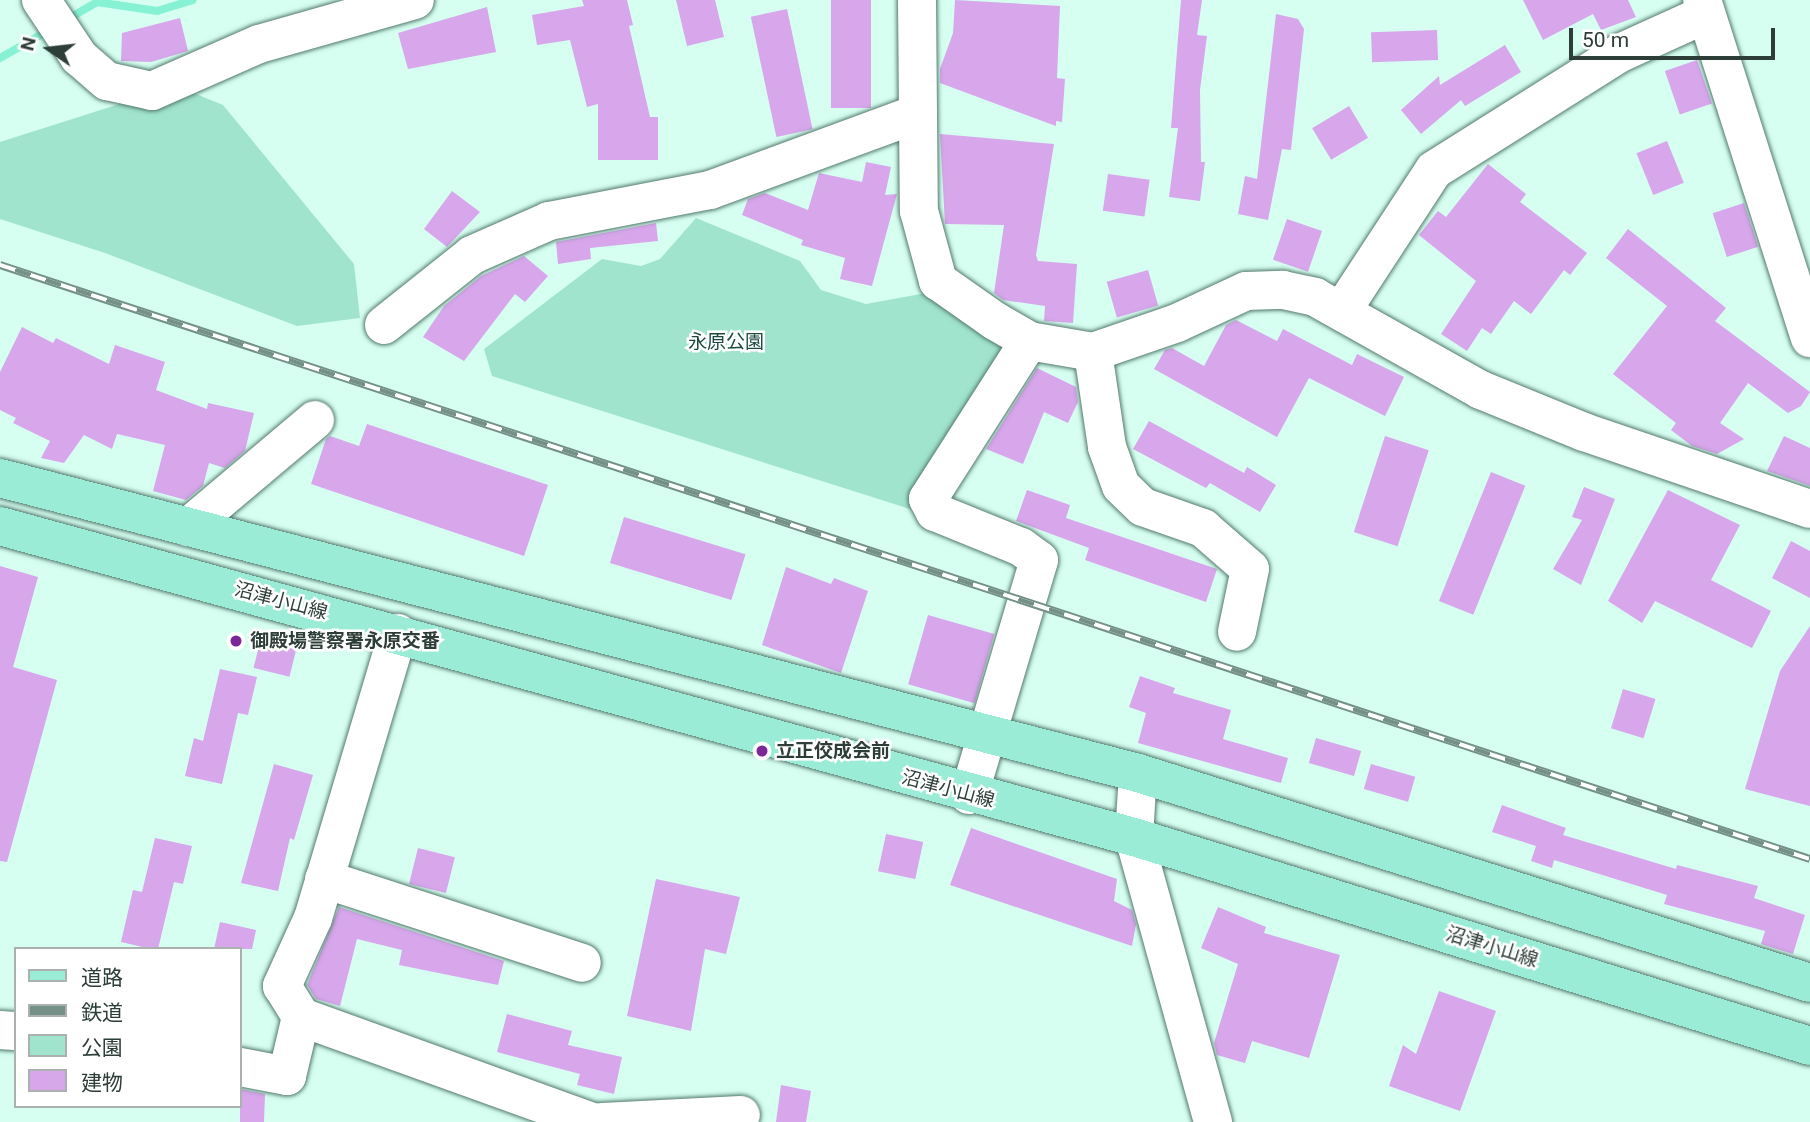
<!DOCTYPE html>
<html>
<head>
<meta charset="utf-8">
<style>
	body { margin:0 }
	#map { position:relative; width:1810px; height:1122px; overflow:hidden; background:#d6fff1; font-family:Roboto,"Noto Sans JP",sans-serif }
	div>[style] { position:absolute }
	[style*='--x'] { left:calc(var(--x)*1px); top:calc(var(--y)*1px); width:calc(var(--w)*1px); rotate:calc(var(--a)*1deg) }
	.green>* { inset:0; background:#a0e4ce }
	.stream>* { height:8px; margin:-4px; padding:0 4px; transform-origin:4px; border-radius:4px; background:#87f2d3 }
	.building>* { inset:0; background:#d7a6eb; transform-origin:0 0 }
	.roads { filter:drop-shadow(0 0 2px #54796d) drop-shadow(0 0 2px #54796d) }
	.minor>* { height:38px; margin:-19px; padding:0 19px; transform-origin:19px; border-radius:19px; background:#fff }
	.major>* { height:38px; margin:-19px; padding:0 19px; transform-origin:19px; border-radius:19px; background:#9becd7 }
	.rail>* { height:8px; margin-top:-4px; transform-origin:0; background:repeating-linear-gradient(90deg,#fff 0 16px,#759087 0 32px); box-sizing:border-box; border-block:2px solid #759087 }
	.dots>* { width:19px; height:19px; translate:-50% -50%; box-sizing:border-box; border:4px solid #fff; border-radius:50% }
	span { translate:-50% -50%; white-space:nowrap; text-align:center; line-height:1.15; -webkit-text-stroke:5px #fff; paint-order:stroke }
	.park-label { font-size:19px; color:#1b4a3e }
	.street-label { font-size:19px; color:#2d3d38 }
	.poi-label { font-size:19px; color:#2d3d38; font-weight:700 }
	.left { translate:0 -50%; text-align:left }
	.legend { position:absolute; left:14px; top:947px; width:228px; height:161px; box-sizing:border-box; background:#fff; border:2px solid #abb1af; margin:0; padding:9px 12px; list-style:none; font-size:21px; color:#2d3d38 }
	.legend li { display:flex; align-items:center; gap:14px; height:35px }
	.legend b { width:35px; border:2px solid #abb1af }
	.north { position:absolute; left:14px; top:14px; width:70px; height:70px; -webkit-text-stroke:5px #fff; paint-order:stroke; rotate:284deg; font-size:19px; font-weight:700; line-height:28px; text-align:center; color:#2d3d38 }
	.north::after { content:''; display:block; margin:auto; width:24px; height:32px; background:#2d3d38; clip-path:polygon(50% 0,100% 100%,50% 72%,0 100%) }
	.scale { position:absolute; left:1569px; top:28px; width:206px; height:32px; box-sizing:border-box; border:4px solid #2d3d38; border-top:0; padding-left:9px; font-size:21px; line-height:24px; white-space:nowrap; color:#2d3d38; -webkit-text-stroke:5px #fff; paint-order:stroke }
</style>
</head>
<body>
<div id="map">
	<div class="green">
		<i style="clip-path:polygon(176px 86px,223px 105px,354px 264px,360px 318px,297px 326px,105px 253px,0 219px,0 142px)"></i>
		<i style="clip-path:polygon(696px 218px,800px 261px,821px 290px,866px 304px,937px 291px,1020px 341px,913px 510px,492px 376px,484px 349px,602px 259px,641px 266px,660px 259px)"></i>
	</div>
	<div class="stream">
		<i style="--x:66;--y:20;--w:36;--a:-30"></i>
		<i style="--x:97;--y:2;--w:61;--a:8.5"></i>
		<i style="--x:157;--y:11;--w:37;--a:-17"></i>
		<i style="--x:0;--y:58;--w:56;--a:-29.7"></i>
	</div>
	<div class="building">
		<i style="clip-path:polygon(582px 0,627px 0,633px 25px,629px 26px,650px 117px,658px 117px,658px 160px,598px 160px,598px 104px,587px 107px,570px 40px,537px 45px,532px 15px,584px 6px)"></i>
		<i style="clip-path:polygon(676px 0,715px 0,724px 37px,687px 46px)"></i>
		<i style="left:831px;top:0;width:40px;height:108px"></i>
		<i style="clip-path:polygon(955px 0,1060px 6px,1057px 78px,1065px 79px,1062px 122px,1056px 121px,1056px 126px,940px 83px,940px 69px,953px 33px)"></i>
		<i style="clip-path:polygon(1181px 0,1202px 0,1197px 35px,1207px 36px,1200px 90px,1201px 162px,1205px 162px,1200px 201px,1169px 197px,1178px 128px,1171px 128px)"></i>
		<i style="clip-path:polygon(1523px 0,1628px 0,1636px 17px,1601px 30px,1593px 14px,1543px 40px)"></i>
		<i style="clip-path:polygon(487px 7px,496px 52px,408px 69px,398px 33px)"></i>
		<i style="left:787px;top:9px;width:123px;height:37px;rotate:78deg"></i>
		<i style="clip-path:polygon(1276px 14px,1298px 19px,1304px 29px,1291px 150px,1282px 149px,1268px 220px,1238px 214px,1245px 176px,1257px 179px)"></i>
		<i style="clip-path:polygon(180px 18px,188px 51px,151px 62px,121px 61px,122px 33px)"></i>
		<i style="left:1437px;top:30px;width:30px;height:66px;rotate:88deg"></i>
		<i style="clip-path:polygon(1505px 45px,1521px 72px,1465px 106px,1461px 100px,1421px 134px,1401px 110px,1439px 76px,1440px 85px)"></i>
		<i style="left:1697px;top:60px;width:46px;height:34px;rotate:71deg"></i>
		<i style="left:1349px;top:106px;width:37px;height:43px;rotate:59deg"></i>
		<i style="clip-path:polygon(940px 134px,1054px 144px,1036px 255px,1038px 261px,1077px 264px,1073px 323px,1044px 321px,1045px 306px,1003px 300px,994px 293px,1004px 225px,945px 224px)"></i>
		<i style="left:1667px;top:141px;width:45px;height:33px;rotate:68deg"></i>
		<i style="clip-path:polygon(866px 162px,891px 167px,885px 195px,897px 194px,872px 286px,840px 279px,845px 258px,801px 245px,803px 240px,742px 215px,748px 199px,765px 193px,808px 210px,819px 173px,862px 182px)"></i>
		<i style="clip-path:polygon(1488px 164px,1526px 194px,1520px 202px,1587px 253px,1570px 275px,1564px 270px,1531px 314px,1514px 301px,1491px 334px,1482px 328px,1467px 351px,1441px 334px,1476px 281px,1419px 235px,1438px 211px,1446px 217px)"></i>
		<i style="left:1108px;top:174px;width:42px;height:37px;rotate:8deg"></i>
		<i style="clip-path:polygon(452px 191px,480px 212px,447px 247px,424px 229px)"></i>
		<i style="left:1744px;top:203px;width:46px;height:33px;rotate:72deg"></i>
		<i style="left:1287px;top:219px;width:37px;height:43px;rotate:19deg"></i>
		<i style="clip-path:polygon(656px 223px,658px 241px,590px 248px,591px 259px,558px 264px,556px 242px)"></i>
		<i style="clip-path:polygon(1628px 229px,1726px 308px,1715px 321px,1810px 392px,1801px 406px,1788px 413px,1748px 383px,1720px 423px,1744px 439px,1717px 454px,1692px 446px,1671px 430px,1676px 423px,1613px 374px,1667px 306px,1606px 258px)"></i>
		<i style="clip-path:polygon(524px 256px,548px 276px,525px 302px,515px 294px,464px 361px,423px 337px,444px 306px,481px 276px)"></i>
		<i style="left:1148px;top:270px;width:37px;height:43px;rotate:74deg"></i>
		<i style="clip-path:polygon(1236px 320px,1277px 341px,1283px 329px,1352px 365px,1357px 354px,1404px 377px,1385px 416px,1309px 378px,1277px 437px,1154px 369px,1165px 350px,1172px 348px,1204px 366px,1226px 325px)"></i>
		<i style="clip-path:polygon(22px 327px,53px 343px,56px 338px,109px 364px,115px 345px,165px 362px,156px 390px,207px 409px,208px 403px,254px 413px,245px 451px,225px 468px,209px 463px,203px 486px,186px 500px,153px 491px,165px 445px,117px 434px,112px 449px,84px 435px,64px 463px,41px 458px,50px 441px,13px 423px,16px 418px,0 410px,0 372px)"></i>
		<i style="clip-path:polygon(1037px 368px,1076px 387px,1078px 402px,1068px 423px,1044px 412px,1023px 464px,986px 449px)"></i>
		<i style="clip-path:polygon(1149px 421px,1244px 473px,1247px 467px,1276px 485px,1260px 512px,1210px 483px,1206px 488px,1133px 449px)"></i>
		<i style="clip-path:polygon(367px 424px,548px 485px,524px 556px,311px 484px,326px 439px,330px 436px,359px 446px)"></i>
		<i style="left:1385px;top:436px;width:46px;height:101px;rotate:18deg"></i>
		<i style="clip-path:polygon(1784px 436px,1810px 448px,1810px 486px,1767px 471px)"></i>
		<i style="left:1491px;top:472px;width:37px;height:139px;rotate:22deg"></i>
		<i style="clip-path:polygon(1584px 487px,1615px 499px,1581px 585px,1553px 569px,1582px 520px,1572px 517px)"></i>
		<i style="clip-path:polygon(1027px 490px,1070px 505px,1066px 518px,1217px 569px,1206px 602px,1085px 560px,1089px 548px,1016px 521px)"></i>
		<i style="clip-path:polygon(1668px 490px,1740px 525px,1711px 580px,1771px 611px,1752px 648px,1655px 601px,1642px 623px,1608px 601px)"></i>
		<i style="left:624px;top:517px;width:127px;height:48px;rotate:17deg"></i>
		<i style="clip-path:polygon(1791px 541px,1810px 551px,1810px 598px,1772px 578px)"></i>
		<i style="clip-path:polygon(0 566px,38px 577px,13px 667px,57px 680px,7px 862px,0 861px)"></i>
		<i style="clip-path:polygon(786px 567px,831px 584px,834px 578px,868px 591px,841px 673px,762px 645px)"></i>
		<i style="left:928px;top:615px;width:69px;height:72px;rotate:16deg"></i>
		<i style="clip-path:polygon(1810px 626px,1810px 806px,1745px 789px,1780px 671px)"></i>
		<i style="left:263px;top:630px;width:37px;height:39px;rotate:14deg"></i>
		<i style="clip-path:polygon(220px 669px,257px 677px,248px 715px,238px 713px,222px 784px,185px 776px,194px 738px,203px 741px)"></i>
		<i style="clip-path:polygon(1140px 676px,1175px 688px,1173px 693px,1231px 710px,1223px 739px,1288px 758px,1281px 783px,1138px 743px,1146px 713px,1129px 707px)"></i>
		<i style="left:1623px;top:689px;width:34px;height:41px;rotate:17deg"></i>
		<i style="left:1316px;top:738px;width:47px;height:26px;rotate:16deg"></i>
		<i style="clip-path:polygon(274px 764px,313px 775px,294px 840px,290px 838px,278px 891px,241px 883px)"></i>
		<i style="left:1371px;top:764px;width:46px;height:26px;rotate:16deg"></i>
		<i style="clip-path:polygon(1502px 805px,1566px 828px,1563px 835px,1676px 869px,1677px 865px,1758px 886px,1754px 898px,1805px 915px,1793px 954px,1761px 944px,1765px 931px,1664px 904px,1667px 895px,1554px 860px,1552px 868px,1531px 861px,1536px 846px,1492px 832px)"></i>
		<i style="clip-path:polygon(971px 828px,1117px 879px,1114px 901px,1132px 910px,1136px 924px,1132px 946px,950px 885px)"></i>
		<i style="left:886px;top:834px;width:38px;height:38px;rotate:12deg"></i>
		<i style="clip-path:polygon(155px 838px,192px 846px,183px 884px,174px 882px,158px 949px,151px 949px,121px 942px,133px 890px,142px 892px)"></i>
		<i style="left:418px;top:848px;width:38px;height:37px;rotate:14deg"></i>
		<i style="clip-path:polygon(656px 879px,740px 897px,726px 954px,705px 949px,691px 1031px,627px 1016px)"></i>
		<i style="clip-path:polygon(339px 907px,504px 961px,498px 985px,399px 965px,402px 950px,357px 939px,340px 1006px,316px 999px,307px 985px)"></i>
		<i style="clip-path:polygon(1218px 907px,1266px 927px,1264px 933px,1340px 955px,1309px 1058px,1252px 1041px,1245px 1063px,1217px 1055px,1214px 1043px,1238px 964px,1201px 948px)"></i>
		<i style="clip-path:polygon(220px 922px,256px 930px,252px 949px,214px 949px)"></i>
		<i style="clip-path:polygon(1439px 991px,1496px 1011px,1460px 1111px,1389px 1086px,1403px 1045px,1416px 1054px)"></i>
		<i style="clip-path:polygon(507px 1014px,572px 1031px,568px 1045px,622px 1057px,614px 1094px,577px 1085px,580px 1074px,497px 1052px)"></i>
		<i style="clip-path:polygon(781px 1085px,811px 1091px,806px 1122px,776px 1122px)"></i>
		<i style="clip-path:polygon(240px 1089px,265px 1094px,264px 1122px,240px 1122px)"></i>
	</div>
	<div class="roads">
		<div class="minor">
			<i style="--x:41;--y:0;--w:69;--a:56.3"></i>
			<i style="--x:79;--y:57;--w:37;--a:41"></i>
			<i style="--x:107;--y:81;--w:46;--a:12.5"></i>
			<i style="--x:152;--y:91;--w:117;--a:-23.7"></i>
			<i style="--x:259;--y:44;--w:162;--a:-15.8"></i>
			<i style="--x:917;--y:0;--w:211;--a:89.5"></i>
			<i style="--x:919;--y:211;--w:73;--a:74.8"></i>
			<i style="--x:938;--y:281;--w:70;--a:35.1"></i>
			<i style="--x:995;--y:321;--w:39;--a:30"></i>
			<i style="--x:1029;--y:341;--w:65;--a:9.8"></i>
			<i style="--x:1093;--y:352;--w:89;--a:-19"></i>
			<i style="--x:1177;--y:323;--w:76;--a:-24.9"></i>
			<i style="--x:1246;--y:291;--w:37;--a:-2"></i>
			<i style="--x:1283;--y:290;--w:33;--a:12"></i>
			<i style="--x:1315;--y:297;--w:190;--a:29.3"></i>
			<i style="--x:1481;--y:390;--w:111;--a:22.2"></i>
			<i style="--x:1584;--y:432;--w:239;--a:18.8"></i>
			<i style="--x:1702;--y:0;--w:355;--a:72.3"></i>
			<i style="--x:1343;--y:309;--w:166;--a:-56.8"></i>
			<i style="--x:1434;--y:170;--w:220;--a:-32.2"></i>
			<i style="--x:1620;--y:53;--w:94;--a:-24.4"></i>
			<i style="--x:384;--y:325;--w:112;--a:-38.5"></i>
			<i style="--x:472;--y:255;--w:84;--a:-23.8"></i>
			<i style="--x:549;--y:221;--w:164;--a:-10.9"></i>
			<i style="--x:710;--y:190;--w:221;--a:-20.2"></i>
			<i style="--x:1093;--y:352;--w:96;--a:81.6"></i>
			<i style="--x:1107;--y:447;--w:41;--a:70.3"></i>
			<i style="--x:1121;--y:486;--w:30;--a:44"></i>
			<i style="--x:1143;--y:507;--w:64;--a:19.3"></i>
			<i style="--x:1203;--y:528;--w:62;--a:41.1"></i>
			<i style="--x:1250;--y:569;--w:64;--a:101.7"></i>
			<i style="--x:188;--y:527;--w:166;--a:-40.1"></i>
			<i style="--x:398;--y:633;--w:297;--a:106.6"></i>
			<i style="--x:313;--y:918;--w:75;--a:114.5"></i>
			<i style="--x:282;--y:986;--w:36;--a:58"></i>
			<i style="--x:301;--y:1017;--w:310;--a:19.8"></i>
			<i style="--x:1138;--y:773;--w:64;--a:93.6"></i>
			<i style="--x:1134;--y:837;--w:296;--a:74.5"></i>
			<i style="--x:969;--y:795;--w:245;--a:-73.4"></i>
			<i style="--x:1039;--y:560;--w:22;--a:-144"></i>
			<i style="--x:1021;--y:547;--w:93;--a:-157.9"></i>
			<i style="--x:935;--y:512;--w:15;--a:-118"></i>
			<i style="--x:928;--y:499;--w:188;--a:-57.4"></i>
			<i style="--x:324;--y:879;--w:271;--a:18"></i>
			<i style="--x:0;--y:1030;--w:16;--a:4"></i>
			<i style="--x:240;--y:1067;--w:48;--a:10.8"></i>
			<i style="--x:287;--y:1076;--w:61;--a:-76.7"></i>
			<i style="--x:602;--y:1122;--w:139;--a:-2.9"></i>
		</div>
		<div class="major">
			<i style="--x:0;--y:478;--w:1176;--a:14.53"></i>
			<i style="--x:1138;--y:773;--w:704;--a:17.35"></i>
			<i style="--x:0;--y:526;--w:1176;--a:15.34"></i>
			<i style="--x:1134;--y:837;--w:708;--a:17.18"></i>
		</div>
	</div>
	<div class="rail">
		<i style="--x:0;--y:265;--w:1905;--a:18.17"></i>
	</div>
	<div class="dots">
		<i style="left:236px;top:641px;background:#7a2797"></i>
		<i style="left:762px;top:751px;background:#7a2797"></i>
	</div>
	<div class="park-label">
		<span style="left:726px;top:342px">永原公園</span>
	</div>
	<div class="street-label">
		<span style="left:281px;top:601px;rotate:15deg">沼津小山線</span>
		<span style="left:948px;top:789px;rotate:15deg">沼津小山線</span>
		<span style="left:1492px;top:947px;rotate:17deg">沼津小山線</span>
	</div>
	<div class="poi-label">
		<span class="left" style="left:250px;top:641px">御殿場警察署永原交番</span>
		<span class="left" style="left:776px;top:751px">立正佼成会前</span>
	</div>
	<ul class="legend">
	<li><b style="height:9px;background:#9becd7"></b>道路</li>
	<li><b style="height:9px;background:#759087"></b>鉄道</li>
	<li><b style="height:19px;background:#a0e4ce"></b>公園</li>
	<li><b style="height:19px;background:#d7a6eb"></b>建物</li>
	</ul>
	<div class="north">N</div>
	<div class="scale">50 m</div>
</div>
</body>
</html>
